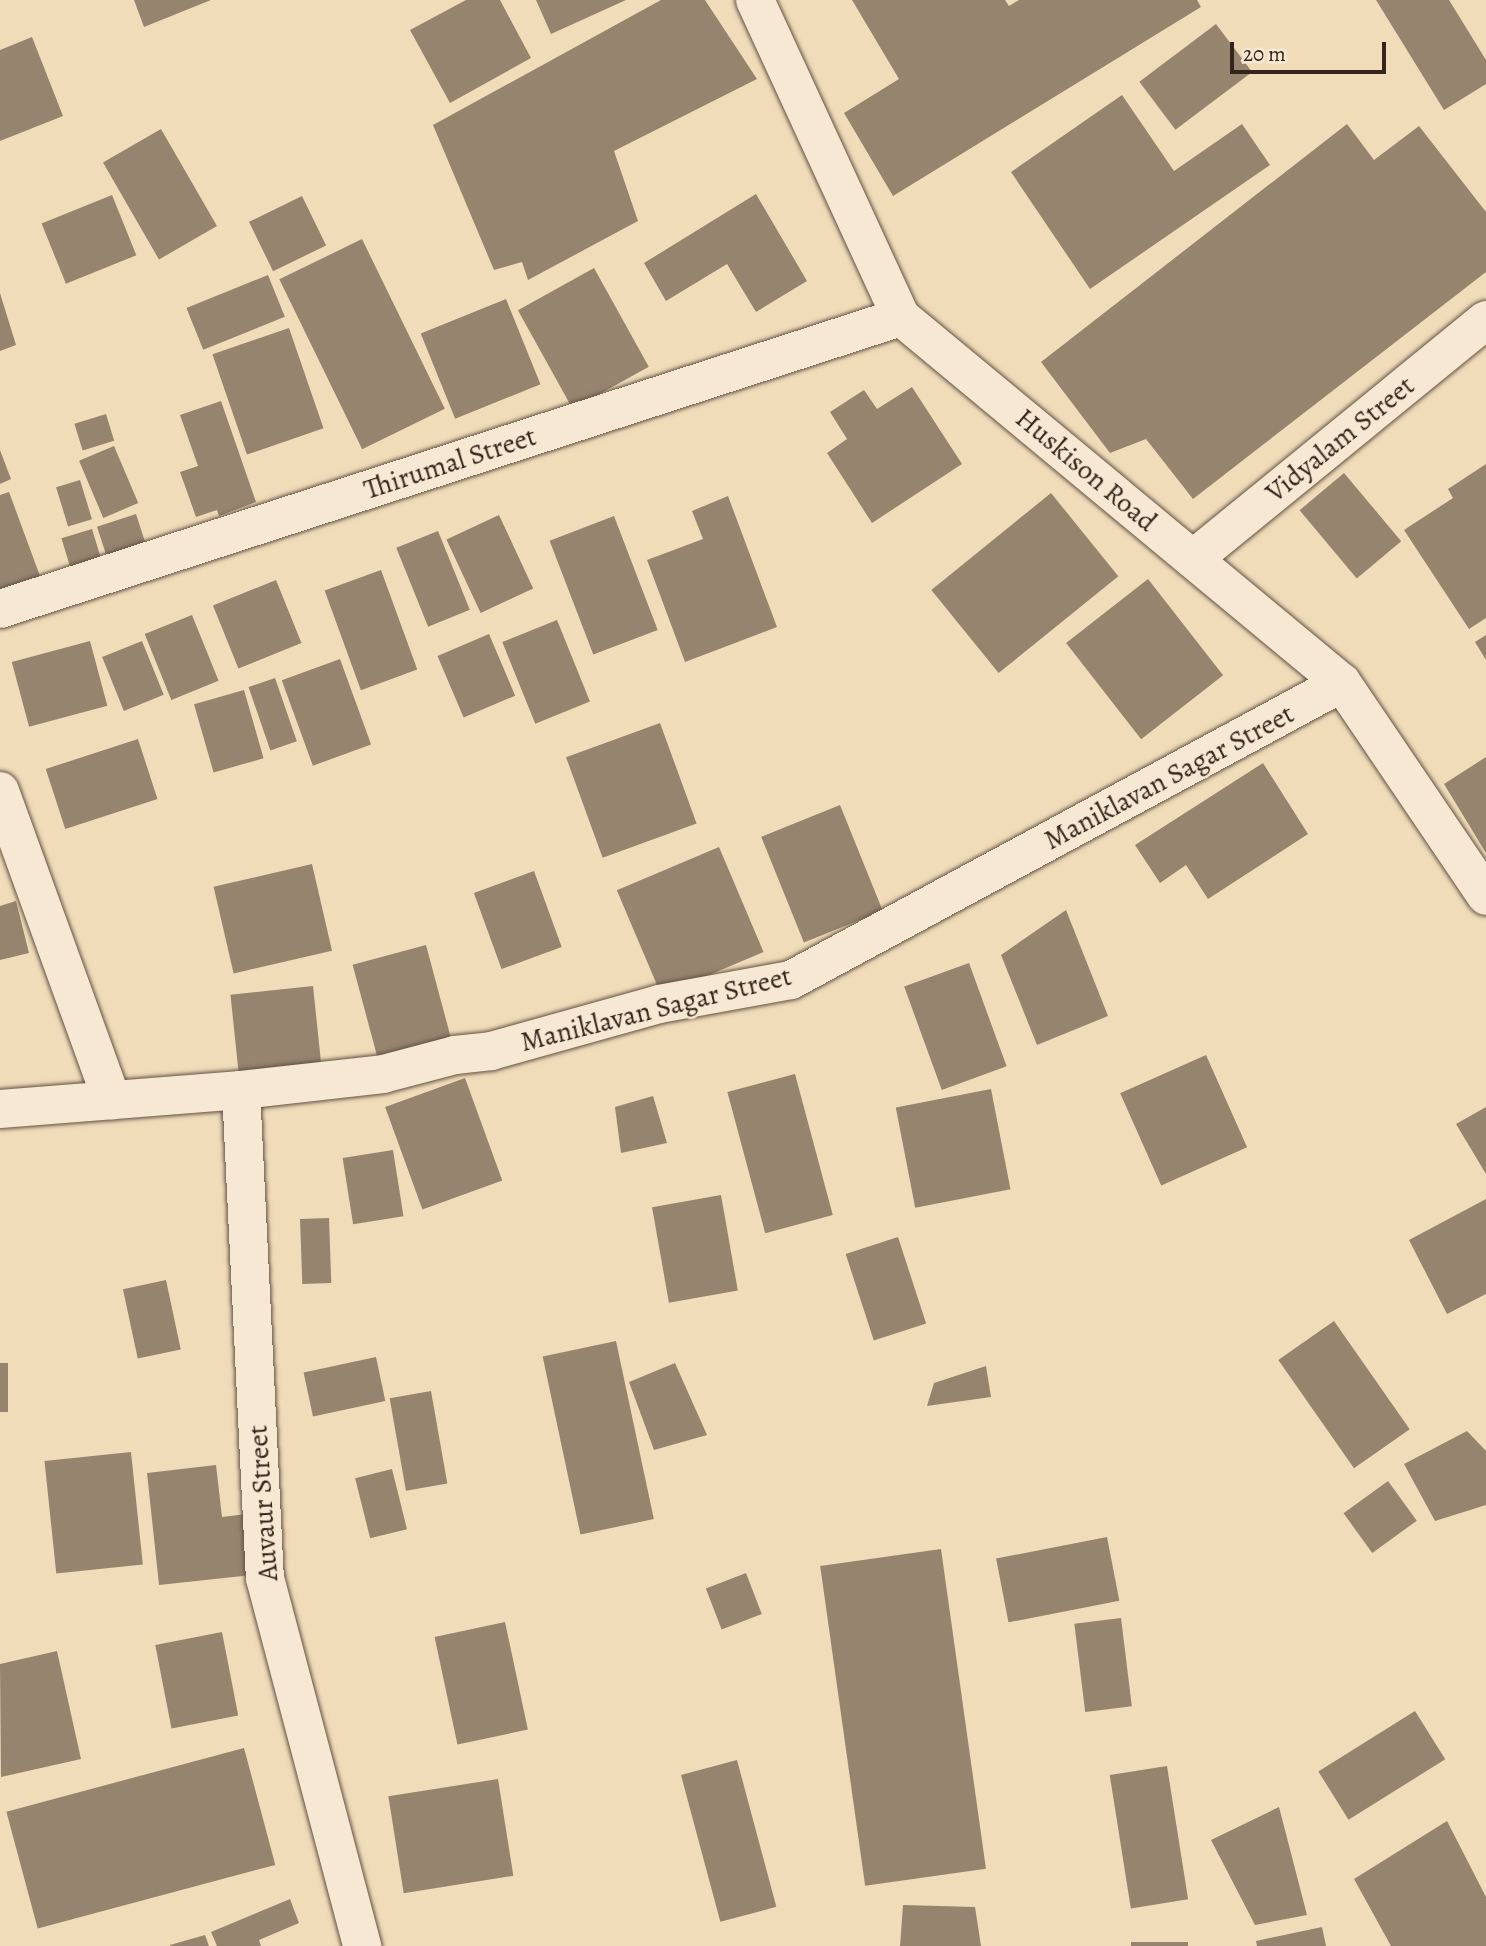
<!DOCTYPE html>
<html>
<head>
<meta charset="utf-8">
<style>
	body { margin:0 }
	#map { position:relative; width:1486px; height:1946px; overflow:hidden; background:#f1dcba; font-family:Alegreya,serif }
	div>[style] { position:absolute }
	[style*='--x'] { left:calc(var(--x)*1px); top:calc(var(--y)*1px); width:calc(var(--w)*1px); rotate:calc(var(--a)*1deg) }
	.building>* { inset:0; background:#96846e; transform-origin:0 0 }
	.roads { filter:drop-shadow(0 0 2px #635243) drop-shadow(0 0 2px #635243) }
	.minor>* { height:38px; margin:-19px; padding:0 19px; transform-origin:19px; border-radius:19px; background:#f6e8d2 }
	span { translate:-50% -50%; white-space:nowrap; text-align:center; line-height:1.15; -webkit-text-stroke:5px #f6e8d2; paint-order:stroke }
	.street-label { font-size:28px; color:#34241b }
	.scale { position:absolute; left:1230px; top:42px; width:156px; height:32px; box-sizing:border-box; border:4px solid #34241b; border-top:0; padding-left:9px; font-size:21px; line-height:24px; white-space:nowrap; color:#34241b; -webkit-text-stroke:5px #f6e8d2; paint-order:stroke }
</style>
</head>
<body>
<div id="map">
	<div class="building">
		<i style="clip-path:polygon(134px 0,211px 0,144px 27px)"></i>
		<i style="clip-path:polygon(466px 0,500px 0,531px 58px,450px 103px,410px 30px)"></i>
		<i style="clip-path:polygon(536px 0,626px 0,551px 34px)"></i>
		<i style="clip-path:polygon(661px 0,705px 0,757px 79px,614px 151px,638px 221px,528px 280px,522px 262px,494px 270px,433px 125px)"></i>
		<i style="clip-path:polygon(852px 0,1005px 0,1009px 6px,1019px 0,1197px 0,1201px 7px,893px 196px,844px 113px,899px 79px)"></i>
		<i style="clip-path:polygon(1376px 0,1449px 0,1486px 60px,1486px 84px,1444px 110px)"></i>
		<i style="left:1216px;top:24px;width:60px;height:96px;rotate:53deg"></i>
		<i style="clip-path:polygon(32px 37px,63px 116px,0 141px,0 50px)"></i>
		<i style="clip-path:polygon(1122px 95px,1174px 171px,1242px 124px,1270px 165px,1090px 289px,1011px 172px)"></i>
		<i style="clip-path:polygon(1347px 124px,1374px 160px,1419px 126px,1486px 212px,1486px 272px,1193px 499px,1146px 439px,1110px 453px,1041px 362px)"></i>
		<i style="left:161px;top:129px;width:112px;height:67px;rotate:60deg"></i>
		<i style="clip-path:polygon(756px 194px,807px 281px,756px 312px,727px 264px,666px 301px,644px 263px)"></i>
		<i style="left:112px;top:195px;width:65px;height:76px;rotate:68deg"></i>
		<i style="left:302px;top:196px;width:55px;height:59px;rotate:64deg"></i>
		<i style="left:362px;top:239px;width:189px;height:92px;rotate:64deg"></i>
		<i style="left:594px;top:268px;width:113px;height:87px;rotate:61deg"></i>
		<i style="left:268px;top:275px;width:45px;height:88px;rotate:68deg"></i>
		<i style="clip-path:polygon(0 293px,16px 345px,0 351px)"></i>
		<i style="left:506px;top:299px;width:92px;height:92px;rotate:68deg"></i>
		<i style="left:289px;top:328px;width:106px;height:81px;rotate:71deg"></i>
		<i style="clip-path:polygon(912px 387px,962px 464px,872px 523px,827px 453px,847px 439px,830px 412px,864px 390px,877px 409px)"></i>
		<i style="clip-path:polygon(221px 401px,256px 502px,219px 516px,217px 510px,196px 517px,180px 472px,198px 466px,180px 415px)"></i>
		<i style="left:106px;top:414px;width:28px;height:33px;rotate:73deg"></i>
		<i style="left:114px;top:446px;width:62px;height:38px;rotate:67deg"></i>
		<i style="clip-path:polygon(0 450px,11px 479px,0 484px)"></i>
		<i style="clip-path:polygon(1486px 464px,1486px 618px,1469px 629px,1404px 530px,1453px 498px,1448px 489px)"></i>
		<i style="left:1344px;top:473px;width:89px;height:58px;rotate:50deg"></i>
		<i style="left:80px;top:480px;width:41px;height:25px;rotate:73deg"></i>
		<i style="clip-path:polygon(9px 492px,40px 576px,0 591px,0 495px)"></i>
		<i style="left:1051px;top:493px;width:107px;height:154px;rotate:51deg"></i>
		<i style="clip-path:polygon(728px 496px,777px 627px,685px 662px,647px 560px,703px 539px,692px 511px)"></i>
		<i style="left:136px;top:514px;width:43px;height:41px;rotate:72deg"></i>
		<i style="left:499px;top:515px;width:81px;height:58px;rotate:65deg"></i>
		<i style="left:614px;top:516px;width:122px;height:69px;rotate:69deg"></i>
		<i style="left:92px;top:529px;width:41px;height:32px;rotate:73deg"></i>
		<i style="left:438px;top:531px;width:85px;height:45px;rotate:68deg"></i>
		<i style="left:381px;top:570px;width:106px;height:60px;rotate:70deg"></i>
		<i style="left:1148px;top:579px;width:122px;height:104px;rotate:52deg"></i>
		<i style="left:276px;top:580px;width:68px;height:68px;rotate:68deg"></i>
		<i style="left:192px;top:615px;width:71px;height:51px;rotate:68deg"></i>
		<i style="left:557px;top:620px;width:88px;height:59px;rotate:68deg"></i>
		<i style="left:489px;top:634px;width:67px;height:56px;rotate:67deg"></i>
		<i style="clip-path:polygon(1486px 635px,1486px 660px,1475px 642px)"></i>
		<i style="left:90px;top:641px;width:67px;height:81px;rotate:75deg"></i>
		<i style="left:142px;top:641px;width:58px;height:43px;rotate:68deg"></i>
		<i style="left:340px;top:659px;width:91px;height:62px;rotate:70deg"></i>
		<i style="left:275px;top:678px;width:67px;height:28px;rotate:71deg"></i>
		<i style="left:244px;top:690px;width:71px;height:52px;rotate:74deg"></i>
		<i style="left:660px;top:723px;width:107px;height:100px;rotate:70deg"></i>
		<i style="left:138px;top:739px;width:63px;height:97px;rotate:72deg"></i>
		<i style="clip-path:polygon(1486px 757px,1486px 853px,1444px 784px)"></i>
		<i style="clip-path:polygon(1263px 763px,1308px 834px,1208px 899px,1186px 865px,1160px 883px,1135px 845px)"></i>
		<i style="left:840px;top:805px;width:114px;height:85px;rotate:68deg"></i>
		<i style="left:719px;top:847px;width:114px;height:111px;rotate:67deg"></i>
		<i style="left:312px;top:864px;width:89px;height:101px;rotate:77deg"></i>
		<i style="left:534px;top:871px;width:81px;height:64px;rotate:70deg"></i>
		<i style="clip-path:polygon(16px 901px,29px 953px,0 960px,0 906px)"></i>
		<i style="clip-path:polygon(1066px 910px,1108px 1016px,1037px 1045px,1001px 955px)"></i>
		<i style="left:426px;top:945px;width:106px;height:76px;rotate:75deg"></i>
		<i style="left:969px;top:963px;width:110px;height:69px;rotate:70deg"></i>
		<i style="left:313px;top:986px;width:86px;height:83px;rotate:84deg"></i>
		<i style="left:1206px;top:1055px;width:101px;height:94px;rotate:66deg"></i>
		<i style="left:795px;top:1074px;width:146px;height:70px;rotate:75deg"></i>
		<i style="left:465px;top:1078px;width:109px;height:85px;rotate:70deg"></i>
		<i style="left:991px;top:1089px;width:102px;height:97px;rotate:79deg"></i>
		<i style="clip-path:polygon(653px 1096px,667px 1143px,621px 1153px,615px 1107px)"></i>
		<i style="clip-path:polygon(1486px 1107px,1486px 1174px,1456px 1124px)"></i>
		<i style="left:393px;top:1150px;width:67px;height:51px;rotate:81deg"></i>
		<i style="left:721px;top:1195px;width:97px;height:70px;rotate:80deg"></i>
		<i style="clip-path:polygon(1486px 1199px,1486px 1294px,1447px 1314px,1409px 1240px)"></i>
		<i style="left:329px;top:1218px;width:65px;height:29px;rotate:88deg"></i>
		<i style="left:898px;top:1237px;width:91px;height:55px;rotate:72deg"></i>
		<i style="left:166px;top:1280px;width:71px;height:44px;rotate:78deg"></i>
		<i style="left:1334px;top:1321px;width:132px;height:68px;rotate:55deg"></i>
		<i style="left:616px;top:1341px;width:182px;height:75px;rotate:78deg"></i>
		<i style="left:376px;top:1357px;width:45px;height:74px;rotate:78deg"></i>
		<i style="left:0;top:1363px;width:8px;height:49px"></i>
		<i style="clip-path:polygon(675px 1363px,707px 1435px,654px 1450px,629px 1382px)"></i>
		<i style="clip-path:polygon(986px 1366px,991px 1397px,927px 1406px,934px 1383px)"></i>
		<i style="left:431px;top:1391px;width:94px;height:42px;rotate:80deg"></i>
		<i style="clip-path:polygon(1467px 1431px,1486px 1451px,1486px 1505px,1435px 1521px,1404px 1464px)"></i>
		<i style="left:131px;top:1452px;width:113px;height:87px;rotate:84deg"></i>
		<i style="clip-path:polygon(216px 1465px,222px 1517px,246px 1514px,252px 1575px,159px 1585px,147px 1473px)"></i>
		<i style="left:392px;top:1469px;width:62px;height:38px;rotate:76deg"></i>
		<i style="left:1388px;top:1481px;width:49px;height:55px;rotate:54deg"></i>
		<i style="left:1107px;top:1537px;width:65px;height:113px;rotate:79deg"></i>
		<i style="left:941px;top:1549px;width:323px;height:122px;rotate:82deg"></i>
		<i style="left:746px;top:1573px;width:44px;height:43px;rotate:69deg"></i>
		<i style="left:1121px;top:1618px;width:89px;height:47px;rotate:83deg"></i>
		<i style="left:505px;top:1622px;width:110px;height:72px;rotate:78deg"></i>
		<i style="left:222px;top:1632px;width:85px;height:68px;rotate:79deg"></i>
		<i style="clip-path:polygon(57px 1651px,81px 1759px,1px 1777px,0 1664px)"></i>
		<i style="left:1415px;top:1711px;width:57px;height:114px;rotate:58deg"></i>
		<i style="left:244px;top:1748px;width:121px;height:246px;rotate:75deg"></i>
		<i style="left:737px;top:1760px;width:152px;height:58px;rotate:75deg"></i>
		<i style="left:1167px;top:1766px;width:135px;height:58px;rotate:81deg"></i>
		<i style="left:498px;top:1779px;width:98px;height:111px;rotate:81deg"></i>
		<i style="clip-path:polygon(1279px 1807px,1307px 1915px,1255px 1925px,1211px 1840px)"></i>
		<i style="clip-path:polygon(1447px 1821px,1486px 1897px,1486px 1946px,1391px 1946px,1354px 1879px)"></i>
		<i style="clip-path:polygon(290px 1899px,299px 1923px,259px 1940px,261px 1946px,217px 1946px,211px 1932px)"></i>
		<i style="clip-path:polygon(903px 1905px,975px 1907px,981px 1946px,900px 1946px)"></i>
		<i style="clip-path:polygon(1322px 1927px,1326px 1946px,1257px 1946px,1256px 1941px)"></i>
		<i style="clip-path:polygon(205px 1935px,209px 1946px,170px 1946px,170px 1945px)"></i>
		<i style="left:1131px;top:1942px;width:57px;height:4px"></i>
	</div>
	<div class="roads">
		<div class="minor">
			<i style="--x:755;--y:0;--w:349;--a:65.3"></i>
			<i style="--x:901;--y:317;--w:573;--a:39.69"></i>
			<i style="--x:1342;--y:683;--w:257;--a:55.9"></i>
			<i style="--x:1193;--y:559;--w:378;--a:-39.2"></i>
			<i style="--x:0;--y:609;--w:947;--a:-17.96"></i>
			<i style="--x:0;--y:791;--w:329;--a:70.1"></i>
			<i style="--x:241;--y:1090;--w:489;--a:87.2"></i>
			<i style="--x:265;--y:1578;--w:381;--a:75.2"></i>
			<i style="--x:0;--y:1109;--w:242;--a:-4.5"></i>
			<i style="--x:241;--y:1090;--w:143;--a:-6.4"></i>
			<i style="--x:383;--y:1074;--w:74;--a:-14.8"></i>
			<i style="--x:455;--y:1055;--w:36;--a:-6"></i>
			<i style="--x:491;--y:1051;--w:174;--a:-15.6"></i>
			<i style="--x:659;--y:1004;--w:134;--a:-10.3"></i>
			<i style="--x:791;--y:980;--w:626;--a:-28.33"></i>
		</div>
	</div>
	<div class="street-label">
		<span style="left:1340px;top:439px;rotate:-39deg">Vidyalam Street</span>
		<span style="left:450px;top:463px;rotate:-18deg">Thirumal Street</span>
		<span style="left:1086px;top:470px;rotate:40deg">Huskison Road</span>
		<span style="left:1169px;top:777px;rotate:-28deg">Maniklavan Sagar Street</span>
		<span style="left:656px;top:1009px;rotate:-14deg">Maniklavan Sagar Street</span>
		<span style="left:263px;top:1503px;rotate:-94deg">Auvaur Street</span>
	</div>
	<div class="scale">20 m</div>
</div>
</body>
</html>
